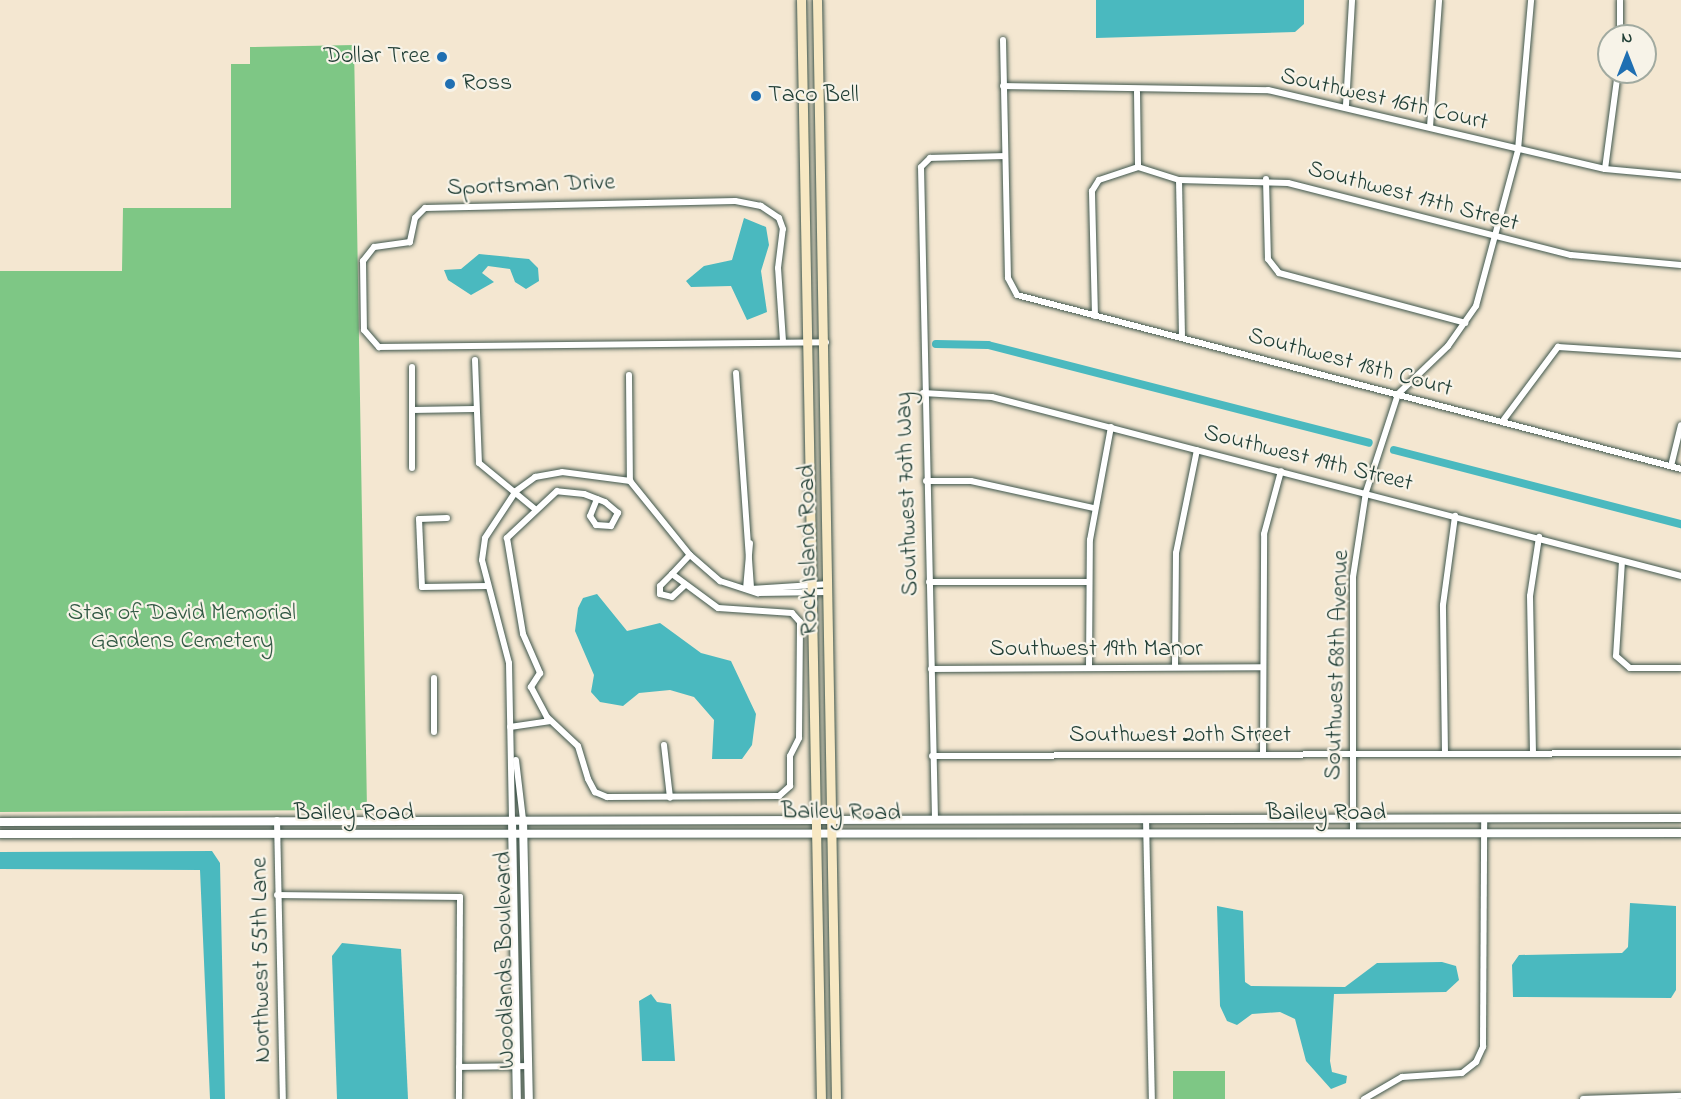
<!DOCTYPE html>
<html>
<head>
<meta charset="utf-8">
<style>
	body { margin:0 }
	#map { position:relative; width:1681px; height:1099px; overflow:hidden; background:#f4e7d1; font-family:"Indie Flower",sans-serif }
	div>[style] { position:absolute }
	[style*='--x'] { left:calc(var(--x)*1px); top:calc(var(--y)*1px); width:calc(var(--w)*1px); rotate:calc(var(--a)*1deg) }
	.green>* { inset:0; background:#7ec785; transform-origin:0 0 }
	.water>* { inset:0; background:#4ab9bf }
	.canal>* { height:8px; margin:-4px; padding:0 4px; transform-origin:4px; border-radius:4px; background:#4ab9bf }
	.roads { filter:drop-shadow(0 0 2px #3f564c) drop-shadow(0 0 2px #3f564c) }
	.minor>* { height:6px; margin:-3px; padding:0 3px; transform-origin:3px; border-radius:3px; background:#fff }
	.tertiary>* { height:8px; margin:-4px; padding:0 4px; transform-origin:4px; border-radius:4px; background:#fff }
	.secondary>* { height:9px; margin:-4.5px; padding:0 4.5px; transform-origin:4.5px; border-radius:4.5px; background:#f7e8c3 }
	.dots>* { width:16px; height:16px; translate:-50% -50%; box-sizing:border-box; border:3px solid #f7f3e8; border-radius:50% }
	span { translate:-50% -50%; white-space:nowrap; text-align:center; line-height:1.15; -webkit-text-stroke:4.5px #f7f3e8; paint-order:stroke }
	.poi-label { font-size:24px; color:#1f3d34 }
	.right { translate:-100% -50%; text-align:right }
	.left { translate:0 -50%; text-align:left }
	.street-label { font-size:24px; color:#1f3d34 }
	.park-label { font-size:24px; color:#325944 }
	.north { position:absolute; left:1597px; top:24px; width:60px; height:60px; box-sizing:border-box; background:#f7f3e8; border:2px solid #a1aaa0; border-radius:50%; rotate:0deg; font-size:16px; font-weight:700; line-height:24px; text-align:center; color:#1f3d34 }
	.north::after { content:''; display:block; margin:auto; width:21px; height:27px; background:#1f6fb2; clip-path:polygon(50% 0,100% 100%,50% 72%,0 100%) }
</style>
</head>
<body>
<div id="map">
	<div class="green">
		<i style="clip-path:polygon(354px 45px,367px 810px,0 812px,0 271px,122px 271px,123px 208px,231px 208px,231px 64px,250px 64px,250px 47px)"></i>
		<i style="left:1225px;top:1071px;width:28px;height:52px;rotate:90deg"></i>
	</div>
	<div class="water">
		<i style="clip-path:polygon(1096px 0,1304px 0,1304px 24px,1295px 32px,1096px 38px)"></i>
		<i style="clip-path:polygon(744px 218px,766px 227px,769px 245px,761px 271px,767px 312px,747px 320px,731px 286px,691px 287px,686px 281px,704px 266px,732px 260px)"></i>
		<i style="clip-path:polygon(479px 254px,529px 259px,538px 268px,539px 281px,526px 289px,515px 282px,510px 269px,488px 266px,482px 273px,494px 282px,471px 295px,448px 280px,444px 270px,461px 269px)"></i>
		<i style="clip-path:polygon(597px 594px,627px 631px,660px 623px,701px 653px,731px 661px,756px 714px,752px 745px,742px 759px,712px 759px,714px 720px,694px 697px,670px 690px,639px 693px,623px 706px,600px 702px,591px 692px,594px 675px,575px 631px,578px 608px,583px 598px)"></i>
		<i style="clip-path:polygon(212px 851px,220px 863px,225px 1099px,210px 1099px,200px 870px,0 869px,0 852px)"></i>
		<i style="clip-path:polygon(1630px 903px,1676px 906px,1676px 990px,1671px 998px,1513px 997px,1512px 965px,1519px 955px,1622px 953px,1628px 947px)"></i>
		<i style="clip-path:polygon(1217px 906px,1243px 911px,1245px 982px,1251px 986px,1345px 987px,1377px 963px,1442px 962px,1456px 966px,1459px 980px,1446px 992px,1334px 994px,1330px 1061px,1332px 1072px,1347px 1076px,1346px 1083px,1331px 1089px,1306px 1061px,1295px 1019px,1280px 1012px,1252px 1014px,1237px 1025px,1227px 1021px,1220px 1006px)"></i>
		<i style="clip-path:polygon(342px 943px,401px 949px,408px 1099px,337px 1099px,332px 956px)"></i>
		<i style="clip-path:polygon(651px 994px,657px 1002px,671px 1004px,675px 1061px,642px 1061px,639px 1001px)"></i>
	</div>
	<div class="canal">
		<i style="--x:936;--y:344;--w:52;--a:1.1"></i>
		<i style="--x:988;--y:345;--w:393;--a:14.4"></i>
		<i style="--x:1394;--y:450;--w:296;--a:14.5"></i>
	</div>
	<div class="roads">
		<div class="minor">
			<i style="--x:1620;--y:0;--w:36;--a:90"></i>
			<i style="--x:1003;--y:40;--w:238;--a:88.8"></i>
			<i style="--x:1008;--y:278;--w:19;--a:62"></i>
			<i style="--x:1017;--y:295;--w:686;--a:14.68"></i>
			<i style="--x:1003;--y:86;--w:265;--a:0.9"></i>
			<i style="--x:1268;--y:90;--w:346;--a:13.2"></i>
			<i style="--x:1605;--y:169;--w:76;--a:5.3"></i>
			<i style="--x:1137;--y:92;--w:75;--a:89.2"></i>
			<i style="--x:1346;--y:105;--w:105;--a:-86.7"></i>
			<i style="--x:1430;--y:127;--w:127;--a:-85.9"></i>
			<i style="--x:1138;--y:167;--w:43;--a:17.6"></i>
			<i style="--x:1179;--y:180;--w:109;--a:1.6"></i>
			<i style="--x:1288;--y:183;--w:292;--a:14.3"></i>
			<i style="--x:1571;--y:255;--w:110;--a:5.2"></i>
			<i style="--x:1605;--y:169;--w:98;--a:-82.4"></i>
			<i style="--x:1266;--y:179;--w:80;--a:88.6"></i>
			<i style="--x:1268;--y:259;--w:18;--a:52"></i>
			<i style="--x:1279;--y:273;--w:193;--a:15"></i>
			<i style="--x:1179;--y:180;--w:158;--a:88.9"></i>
			<i style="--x:1095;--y:316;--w:125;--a:-91.4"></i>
			<i style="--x:1092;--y:191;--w:13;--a:-58"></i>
			<i style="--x:1099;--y:180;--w:41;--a:-18.4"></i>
			<i style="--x:783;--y:341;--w:73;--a:-93.9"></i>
			<i style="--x:778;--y:268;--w:39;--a:-83"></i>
			<i style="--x:783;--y:229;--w:12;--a:-110"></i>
			<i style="--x:779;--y:218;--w:22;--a:-146"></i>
			<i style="--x:761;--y:206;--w:26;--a:-169"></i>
			<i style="--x:735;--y:201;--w:310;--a:178.7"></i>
			<i style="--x:425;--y:208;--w:14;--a:135"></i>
			<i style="--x:415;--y:218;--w:25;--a:102"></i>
			<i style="--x:410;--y:242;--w:36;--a:172"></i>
			<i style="--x:374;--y:247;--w:18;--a:128"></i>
			<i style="--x:363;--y:261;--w:69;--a:89.2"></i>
			<i style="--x:364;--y:330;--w:23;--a:49"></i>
			<i style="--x:379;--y:347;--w:447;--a:-0.6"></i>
			<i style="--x:475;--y:360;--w:103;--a:87.8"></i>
			<i style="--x:479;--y:463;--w:72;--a:39.4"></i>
			<i style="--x:412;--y:367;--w:101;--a:90"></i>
			<i style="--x:736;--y:373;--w:217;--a:86"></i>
			<i style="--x:629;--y:375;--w:106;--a:89.5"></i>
			<i style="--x:923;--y:393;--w:69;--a:3.3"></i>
			<i style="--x:992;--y:397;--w:712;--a:14.56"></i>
			<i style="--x:412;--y:410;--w:63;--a:-0.9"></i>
			<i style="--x:1502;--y:422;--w:94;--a:-53.3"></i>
			<i style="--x:1558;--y:347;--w:123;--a:3.7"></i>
			<i style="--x:1671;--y:466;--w:42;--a:-76.3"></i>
			<i style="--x:926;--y:481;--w:45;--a:0"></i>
			<i style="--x:971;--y:481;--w:126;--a:12.4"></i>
			<i style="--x:597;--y:499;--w:18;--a:112"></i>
			<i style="--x:590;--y:516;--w:11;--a:56"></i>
			<i style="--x:596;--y:525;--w:15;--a:4"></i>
			<i style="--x:611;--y:526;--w:15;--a:-62"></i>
			<i style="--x:618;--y:513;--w:17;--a:-140"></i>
			<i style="--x:605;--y:502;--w:22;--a:-159"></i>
			<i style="--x:584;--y:494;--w:27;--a:-174"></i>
			<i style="--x:557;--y:491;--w:69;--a:136.8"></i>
			<i style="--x:507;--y:538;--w:97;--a:80.5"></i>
			<i style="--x:523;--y:634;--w:43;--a:66.4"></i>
			<i style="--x:540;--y:673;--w:17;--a:123"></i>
			<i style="--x:531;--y:687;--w:34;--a:62"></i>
			<i style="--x:547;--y:717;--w:42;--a:43.1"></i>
			<i style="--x:578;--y:746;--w:34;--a:73"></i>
			<i style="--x:588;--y:779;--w:15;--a:62"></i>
			<i style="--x:595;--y:792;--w:13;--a:23"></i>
			<i style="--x:607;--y:797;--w:172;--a:-0.3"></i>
			<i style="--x:779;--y:796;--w:15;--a:-42"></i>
			<i style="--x:790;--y:786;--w:30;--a:-90"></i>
			<i style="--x:790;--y:756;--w:20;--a:-63"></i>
			<i style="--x:799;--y:738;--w:116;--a:-89.5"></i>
			<i style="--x:800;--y:622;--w:12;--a:-132"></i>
			<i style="--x:792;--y:613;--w:74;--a:-176.1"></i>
			<i style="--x:718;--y:608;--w:57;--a:-143.5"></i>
			<i style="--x:672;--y:574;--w:17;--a:135"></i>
			<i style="--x:660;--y:586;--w:8;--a:90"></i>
			<i style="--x:660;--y:594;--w:12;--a:14"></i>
			<i style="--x:672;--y:597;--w:18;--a:-43"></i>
			<i style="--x:447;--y:518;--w:28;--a:178"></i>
			<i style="--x:419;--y:519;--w:68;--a:87.5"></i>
			<i style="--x:422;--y:587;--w:66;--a:-0.9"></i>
			<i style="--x:1622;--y:561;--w:95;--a:93.6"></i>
			<i style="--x:1616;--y:656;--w:18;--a:41"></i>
			<i style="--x:1630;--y:668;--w:51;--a:0"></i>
			<i style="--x:672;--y:574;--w:26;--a:-47"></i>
			<i style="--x:929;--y:582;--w:160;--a:0"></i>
			<i style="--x:746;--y:589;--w:46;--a:-85"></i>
			<i style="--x:751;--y:589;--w:78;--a:-3.7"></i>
			<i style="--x:1175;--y:667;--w:114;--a:-89.5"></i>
			<i style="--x:1176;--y:553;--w:105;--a:-78.5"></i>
			<i style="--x:1089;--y:668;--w:128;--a:-89.6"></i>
			<i style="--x:1090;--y:540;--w:115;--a:-79.5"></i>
			<i style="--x:931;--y:669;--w:330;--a:-0.3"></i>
			<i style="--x:434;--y:678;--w:54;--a:90"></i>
			<i style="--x:510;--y:727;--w:41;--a:-8.3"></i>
			<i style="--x:664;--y:745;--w:53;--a:83.5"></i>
			<i style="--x:1533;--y:753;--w:157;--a:-91.1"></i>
			<i style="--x:1530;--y:596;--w:60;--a:-81.3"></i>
			<i style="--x:1263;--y:754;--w:220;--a:-89.7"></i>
			<i style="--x:1264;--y:534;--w:65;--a:-74.9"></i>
			<i style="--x:1445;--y:754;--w:149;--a:-90.8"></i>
			<i style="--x:1443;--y:605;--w:90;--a:-82.3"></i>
			<i style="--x:932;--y:756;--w:749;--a:-0.23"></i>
			<i style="--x:516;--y:760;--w:60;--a:83.3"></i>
			<i style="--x:935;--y:819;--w:652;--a:-91.23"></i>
			<i style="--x:921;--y:167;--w:13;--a:-45"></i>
			<i style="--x:930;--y:158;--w:74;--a:-1.5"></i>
			<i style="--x:1146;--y:819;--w:280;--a:88.8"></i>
			<i style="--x:277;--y:820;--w:279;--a:88.8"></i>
			<i style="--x:512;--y:820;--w:157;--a:-91.1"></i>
			<i style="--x:509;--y:663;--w:106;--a:-104.7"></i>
			<i style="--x:482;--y:560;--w:22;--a:-82"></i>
			<i style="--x:485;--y:538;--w:56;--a:-56.6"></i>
			<i style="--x:516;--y:491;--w:24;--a:-36"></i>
			<i style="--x:535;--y:477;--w:27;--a:-10"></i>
			<i style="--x:562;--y:472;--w:69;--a:7.5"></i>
			<i style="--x:630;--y:481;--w:95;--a:51"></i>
			<i style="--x:690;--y:555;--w:40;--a:41"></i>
			<i style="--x:720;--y:581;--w:40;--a:18"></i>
			<i style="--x:758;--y:593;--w:71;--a:-0.8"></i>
			<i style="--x:1353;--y:833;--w:256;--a:-90"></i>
			<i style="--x:1353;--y:577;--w:86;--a:-81.3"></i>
			<i style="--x:1366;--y:492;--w:103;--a:-71.9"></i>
			<i style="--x:1398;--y:394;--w:69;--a:-43.8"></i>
			<i style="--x:1448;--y:346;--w:49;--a:-55"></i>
			<i style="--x:1476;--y:306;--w:162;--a:-74.9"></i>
			<i style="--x:1518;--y:150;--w:151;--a:-85"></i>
			<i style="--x:277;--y:895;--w:183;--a:0.6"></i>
			<i style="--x:460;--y:897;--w:202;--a:90.3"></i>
			<i style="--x:459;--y:1067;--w:69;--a:-0.8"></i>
			<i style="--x:1364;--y:1099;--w:44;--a:-30.1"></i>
			<i style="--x:1402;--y:1077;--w:60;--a:-3.8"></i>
			<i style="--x:1462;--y:1073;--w:18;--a:-38"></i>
			<i style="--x:1476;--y:1062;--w:17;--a:-65"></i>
			<i style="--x:1483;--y:1047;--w:229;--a:-89.7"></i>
			<i style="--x:1583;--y:1099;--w:98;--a:-1.8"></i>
		</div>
		<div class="tertiary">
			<i style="--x:512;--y:820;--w:279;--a:89"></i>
			<i style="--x:523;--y:820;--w:279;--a:88.8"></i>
			<i style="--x:0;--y:822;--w:1681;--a:-0.14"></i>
			<i style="--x:0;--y:834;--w:1681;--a:-0.03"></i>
		</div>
		<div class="secondary">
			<i style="--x:801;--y:0;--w:1099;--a:88.96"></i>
			<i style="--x:817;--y:0;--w:1099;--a:89.01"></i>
		</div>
	</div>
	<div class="dots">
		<i style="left:442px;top:57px;background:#1f6fb2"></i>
		<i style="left:450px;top:84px;background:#1f6fb2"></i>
		<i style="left:756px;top:96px;background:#1f6fb2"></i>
	</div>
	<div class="poi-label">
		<span class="right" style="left:430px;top:57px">Dollar Tree</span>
		<span class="left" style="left:462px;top:84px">Ross</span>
		<span class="left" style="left:768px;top:96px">Taco Bell</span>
	</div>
	<div class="street-label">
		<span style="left:1384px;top:100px;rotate:13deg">Southwest 16th Court</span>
		<span style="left:531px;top:186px;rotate:-2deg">Sportsman Drive</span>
		<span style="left:1413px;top:197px;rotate:15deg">Southwest 17th Street</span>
		<span style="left:1350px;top:363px;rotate:15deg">Southwest 18th Court</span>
		<span style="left:1308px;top:459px;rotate:14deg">Southwest 19th Street</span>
		<span style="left:908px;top:494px;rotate:-92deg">Southwest 70th Way</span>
		<span style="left:809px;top:550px;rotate:-91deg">Rock Island Road</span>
		<span style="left:1096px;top:650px">Southwest 19th Manor</span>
		<span style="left:1338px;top:665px;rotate:-88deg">Southwest 68th Avenue</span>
		<span style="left:1180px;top:736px">Southwest 20th Street</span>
		<span style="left:841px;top:813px;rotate:1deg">Bailey Road</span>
		<span style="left:354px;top:814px">Bailey Road</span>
		<span style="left:1326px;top:814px">Bailey Road</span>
		<span style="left:262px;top:960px;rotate:-91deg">Northwest 55th Lane</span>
		<span style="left:506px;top:960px;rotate:-91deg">Woodlands Boulevard</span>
	</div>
	<div class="park-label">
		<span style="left:182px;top:628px">Star of David Memorial<br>Gardens Cemetery</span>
	</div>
	<div class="north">N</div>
</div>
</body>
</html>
